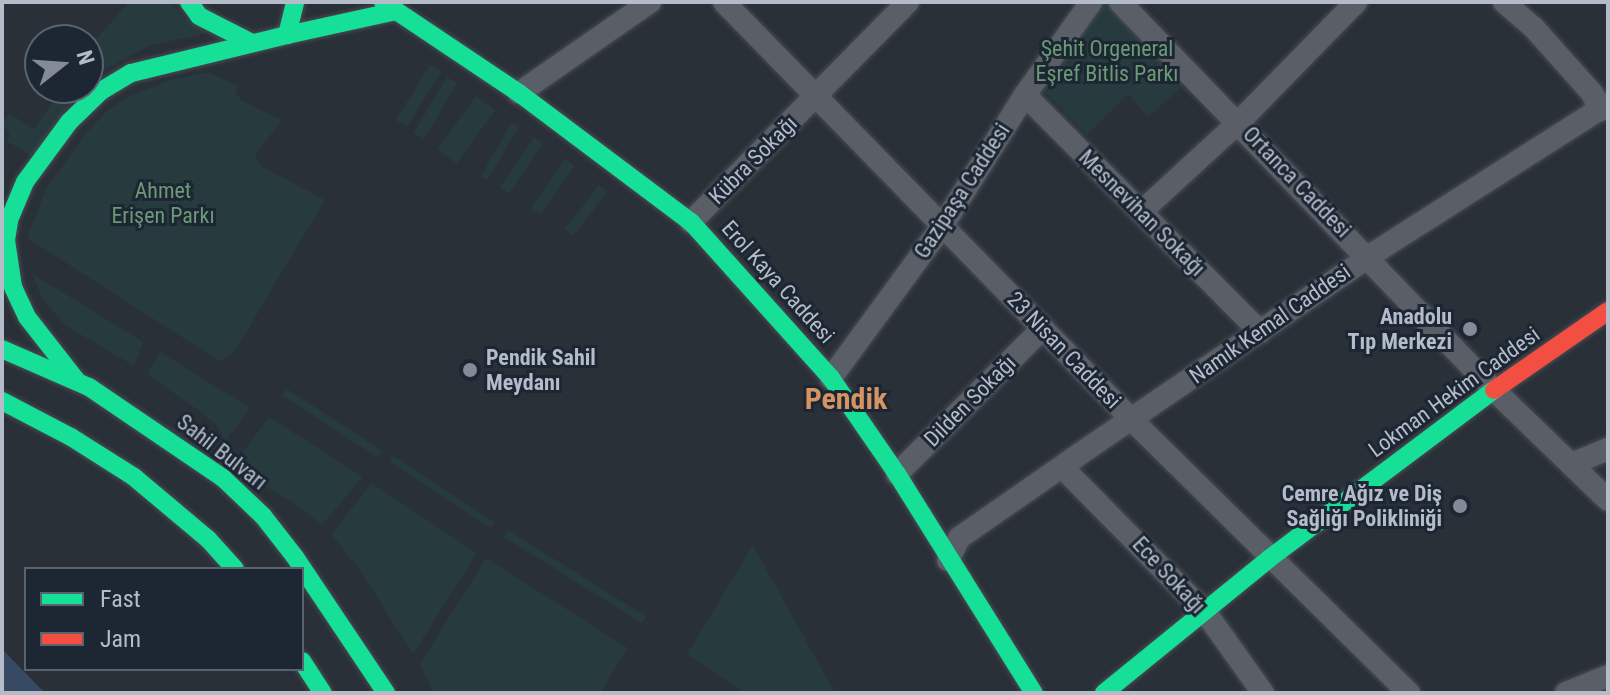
<!DOCTYPE html>
<html>
<head>
<meta charset="utf-8">
<style>
	body { margin:0 }
	#map { position:relative; width:1610px; height:695px; overflow:hidden; background:#2a3038; font-family:"Roboto Condensed",sans-serif }
	div>[style] { position:absolute }
	[style*='--x'] { left:calc(var(--x)*1px); top:calc(var(--y)*1px); width:calc(var(--w)*1px); rotate:calc(var(--a)*1deg) }
	.green>* { inset:0; background:#273a3e; transform-origin:0 0 }
	.water>* { inset:0; background:#384963 }
	.roads { filter:drop-shadow(0 0 2px #484c53) drop-shadow(0 0 2px #484c53) }
	.street>* { height:22px; margin:-11px; padding:0 11px; transform-origin:11px; border-radius:11px; background:#5a5e66 }
	.fast>* { height:18px; margin:-9px; padding:0 9px; transform-origin:9px; border-radius:9px; background:#16e098 }
	.jam>* { height:18px; margin:-9px; padding:0 9px; transform-origin:9px; border-radius:9px; background:#f24e42 }
	.dots>* { width:22px; height:22px; translate:-50% -50%; box-sizing:border-box; border:4px solid #1d2633; border-radius:50% }
	span { translate:-50% -50%; white-space:nowrap; text-align:center; line-height:1.15; -webkit-text-stroke:6px #1d2633; paint-order:stroke }
	.park-label { font-size:22px; color:#6b9a76 }
	.street-label { font-size:22px; color:#b4bcc9 }
	.poi-label { font-size:22px; color:#b4bcc9; font-weight:700 }
	.right { translate:-100% -50%; text-align:right }
	.left { translate:0 -50%; text-align:left }
	.district-label { font-size:30px; color:#d59563; font-weight:700 }
	.frame { position:absolute; inset:0; border:4px solid #b4bcc9; pointer-events:none }
	.legend { position:absolute; left:24px; top:567px; width:280px; height:104px; box-sizing:border-box; background:#1d2633; border:2px solid #59626f; margin:0; padding:10px 14px; list-style:none; font-size:24px; color:#b4bcc9 }
	.legend li { display:flex; align-items:center; gap:16px; height:40px }
	.legend b { width:40px; border:2px solid #59626f }
	.north { position:absolute; left:24px; top:24px; width:80px; height:80px; box-sizing:border-box; background:#1d2633; border:2px solid #59626f; border-radius:50%; rotate:73deg; font-size:22px; font-weight:700; line-height:32px; text-align:center; color:#b4bcc9 }
	.north::after { content:''; display:block; margin:auto; width:28px; height:36px; background:#848b96; clip-path:polygon(50% 0,100% 100%,50% 72%,0 100%) }
</style>
</head>
<body>
<div id="map">
	<div class="green">
		<i style="clip-path:polygon(129px 2px,171px 2px,185px 18px,208px 33px,151px 45px,88px 79px,88px 48px)"></i>
		<i style="clip-path:polygon(1101px 2px,1108px 2px,1186px 83px,1148px 117px,1128px 94px,1087px 135px,1039px 86px)"></i>
		<i style="left:430px;top:65px;width:13px;height:65px;rotate:32deg"></i>
		<i style="clip-path:polygon(208px 72px,239px 86px,235px 92px,241px 100px,282px 120px,255px 155px,261px 166px,325px 200px,234px 353px,219px 361px,29px 239px,28px 235px,46px 189px,88px 131px,109px 109px,129px 96px,170px 80px)"></i>
		<i style="left:447px;top:77px;width:12px;height:65px;rotate:31deg"></i>
		<i style="clip-path:polygon(62px 88px,80px 88px,33px 157px,7px 141px,10px 133px,2px 125px,9px 113px,34px 129px)"></i>
		<i style="left:476px;top:96px;width:24px;height:66px;rotate:36deg"></i>
		<i style="left:512px;top:122px;width:8px;height:63px;rotate:30deg"></i>
		<i style="left:534px;top:137px;width:11px;height:61px;rotate:34deg"></i>
		<i style="left:565px;top:159px;width:12px;height:60px;rotate:35deg"></i>
		<i style="left:599px;top:185px;width:11px;height:56px;rotate:38deg"></i>
		<i style="clip-path:polygon(33px 274px,143px 342px,134px 366px,65px 325px,42px 298px)"></i>
		<i style="clip-path:polygon(160px 352px,250px 408px,225px 442px,217px 426px,205px 415px,147px 374px)"></i>
		<i style="left:287px;top:389px;width:113px;height:8px;rotate:33deg"></i>
		<i style="clip-path:polygon(269px 417px,363px 477px,322px 525px,292px 501px,272px 491px,239px 458px)"></i>
		<i style="left:393px;top:456px;width:121px;height:7px;rotate:33deg"></i>
		<i style="clip-path:polygon(372px 483px,477px 553px,413px 654px,359px 569px,331px 534px)"></i>
		<i style="left:508px;top:530px;width:163px;height:8px;rotate:32deg"></i>
		<i style="clip-path:polygon(753px 545px,835px 693px,746px 693px,687px 654px)"></i>
		<i style="clip-path:polygon(486px 558px,628px 648px,600px 693px,433px 693px,420px 664px)"></i>
	</div>
	<div class="water">
		<i style="clip-path:polygon(2px 649px,45px 693px,2px 693px)"></i>
	</div>
	<div class="roads">
		<div class="street">
			<i style="--x:724;--y:2;--w:584;--a:45.69"></i>
			<i style="--x:1132;--y:420;--w:389;--a:44.6"></i>
			<i style="--x:1120;--y:2;--w:539;--a:46.05"></i>
			<i style="--x:1494;--y:390;--w:158;--a:44"></i>
			<i style="--x:1504;--y:2;--w:40;--a:41"></i>
			<i style="--x:1534;--y:28;--w:87;--a:48.3"></i>
			<i style="--x:1592;--y:93;--w:19;--a:65"></i>
			<i style="--x:519;--y:93;--w:160;--a:-34.8"></i>
			<i style="--x:1025;--y:95;--w:334;--a:45.2"></i>
			<i style="--x:1141;--y:212;--w:133;--a:-42.6"></i>
			<i style="--x:1239;--y:122;--w:168;--a:-45.7"></i>
			<i style="--x:691;--y:222;--w:309;--a:-45.4"></i>
			<i style="--x:831;--y:378;--w:190;--a:-53.8"></i>
			<i style="--x:943;--y:225;--w:154;--a:-57.8"></i>
			<i style="--x:1025;--y:95;--w:114;--a:-54.6"></i>
			<i style="--x:1572;--y:464;--w:39;--a:-23"></i>
			<i style="--x:1062;--y:467;--w:205;--a:45.4"></i>
			<i style="--x:1206;--y:613;--w:98;--a:54.5"></i>
			<i style="--x:897;--y:474;--w:206;--a:-45"></i>
			<i style="--x:948;--y:560;--w:25;--a:-63"></i>
			<i style="--x:959;--y:538;--w:140;--a:-34.8"></i>
			<i style="--x:1074;--y:458;--w:367;--a:-34.3"></i>
			<i style="--x:1377;--y:251;--w:274;--a:-32.5"></i>
			<i style="--x:1566;--y:693;--w:45;--a:-22"></i>
		</div>
		<div class="fast">
			<i style="--x:189;--y:2;--w:17;--a:54"></i>
			<i style="--x:199;--y:16;--w:59;--a:27"></i>
			<i style="--x:383;--y:2;--w:164;--a:33.8"></i>
			<i style="--x:519;--y:93;--w:215;--a:36.9"></i>
			<i style="--x:691;--y:222;--w:210;--a:48.1"></i>
			<i style="--x:831;--y:378;--w:116;--a:55.5"></i>
			<i style="--x:897;--y:474;--w:258;--a:58"></i>
			<i style="--x:287;--y:35;--w:112;--a:-12.4"></i>
			<i style="--x:287;--y:35;--w:34;--a:-76"></i>
			<i style="--x:2;--y:349;--w:95;--a:23.6"></i>
			<i style="--x:89;--y:387;--w:162;--a:34.2"></i>
			<i style="--x:223;--y:478;--w:55;--a:43.5"></i>
			<i style="--x:263;--y:516;--w:52;--a:52"></i>
			<i style="--x:295;--y:557;--w:164;--a:56.2"></i>
			<i style="--x:77;--y:381;--w:81;--a:-128"></i>
			<i style="--x:27;--y:317;--w:33;--a:-115"></i>
			<i style="--x:13;--y:287;--w:48;--a:-98.5"></i>
			<i style="--x:6;--y:240;--w:20;--a:-81"></i>
			<i style="--x:9;--y:220;--w:41;--a:-67.2"></i>
			<i style="--x:25;--y:182;--w:74;--a:-53.7"></i>
			<i style="--x:69;--y:122;--w:45;--a:-44.1"></i>
			<i style="--x:101;--y:91;--w:35;--a:-31"></i>
			<i style="--x:131;--y:73;--w:161;--a:-13.7"></i>
			<i style="--x:2;--y:401;--w:78;--a:27.6"></i>
			<i style="--x:71;--y:437;--w:75;--a:32.4"></i>
			<i style="--x:134;--y:477;--w:97;--a:40"></i>
			<i style="--x:208;--y:539;--w:40;--a:48"></i>
			<i style="--x:302;--y:661;--w:38;--a:57"></i>
			<i style="--x:1104;--y:693;--w:214;--a:-39.1"></i>
			<i style="--x:1270;--y:558;--w:280;--a:-36.9"></i>
		</div>
		<div class="jam">
			<i style="--x:1494;--y:390;--w:139;--a:-34.7"></i>
		</div>
	</div>
	<div class="dots">
		<i style="left:1470px;top:329px;background:#848b96"></i>
		<i style="left:470px;top:370px;background:#848b96"></i>
		<i style="left:1460px;top:506px;background:#848b96"></i>
	</div>
	<div class="park-label">
		<span style="left:1107px;top:61px">Şehit Orgeneral<br>Eşref Bitlis Parkı</span>
		<span style="left:163px;top:203px">Ahmet<br>Erişen Parkı</span>
	</div>
	<div class="street-label">
		<span style="left:753px;top:160px;rotate:-45deg">Kübra Sokağı</span>
		<span style="left:1297px;top:182px;rotate:46deg">Ortanca Caddesi</span>
		<span style="left:962px;top:191px;rotate:-57deg">Gazipaşa Caddesi</span>
		<span style="left:1142px;top:213px;rotate:45deg">Mesnevihan Sokağı</span>
		<span style="left:778px;top:282px;rotate:48deg">Erol Kaya Caddesi</span>
		<span style="left:1270px;top:324px;rotate:-35deg">Namık Kemal Caddesi</span>
		<span style="left:1064px;top:350px;rotate:46deg">23 Nisan Caddesi</span>
		<span style="left:1454px;top:392px;rotate:-36deg">Lokman Hekim Caddesi</span>
		<span style="left:970px;top:401px;rotate:-45deg">Dilden Sokağı</span>
		<span style="left:222px;top:452px;rotate:38deg">Sahil Bulvarı</span>
		<span style="left:1169px;top:575px;rotate:47deg">Ece Sokağı</span>
	</div>
	<div class="poi-label">
		<span class="right" style="left:1452px;top:329px">Anadolu<br>Tıp Merkezi</span>
		<span class="left" style="left:486px;top:370px">Pendik Sahil<br>Meydanı</span>
		<span class="right" style="left:1442px;top:506px">Cemre Ağız ve Diş<br>Sağlığı Polikliniği</span>
	</div>
	<div class="district-label">
		<span style="left:846px;top:399px">Pendik</span>
	</div>
	<div class="frame"></div>
	<ul class="legend">
	<li><b style="height:10px;background:#16e098"></b>Fast</li>
	<li><b style="height:10px;background:#f24e42"></b>Jam</li>
	</ul>
	<div class="north">N</div>
</div>
</body>
</html>
